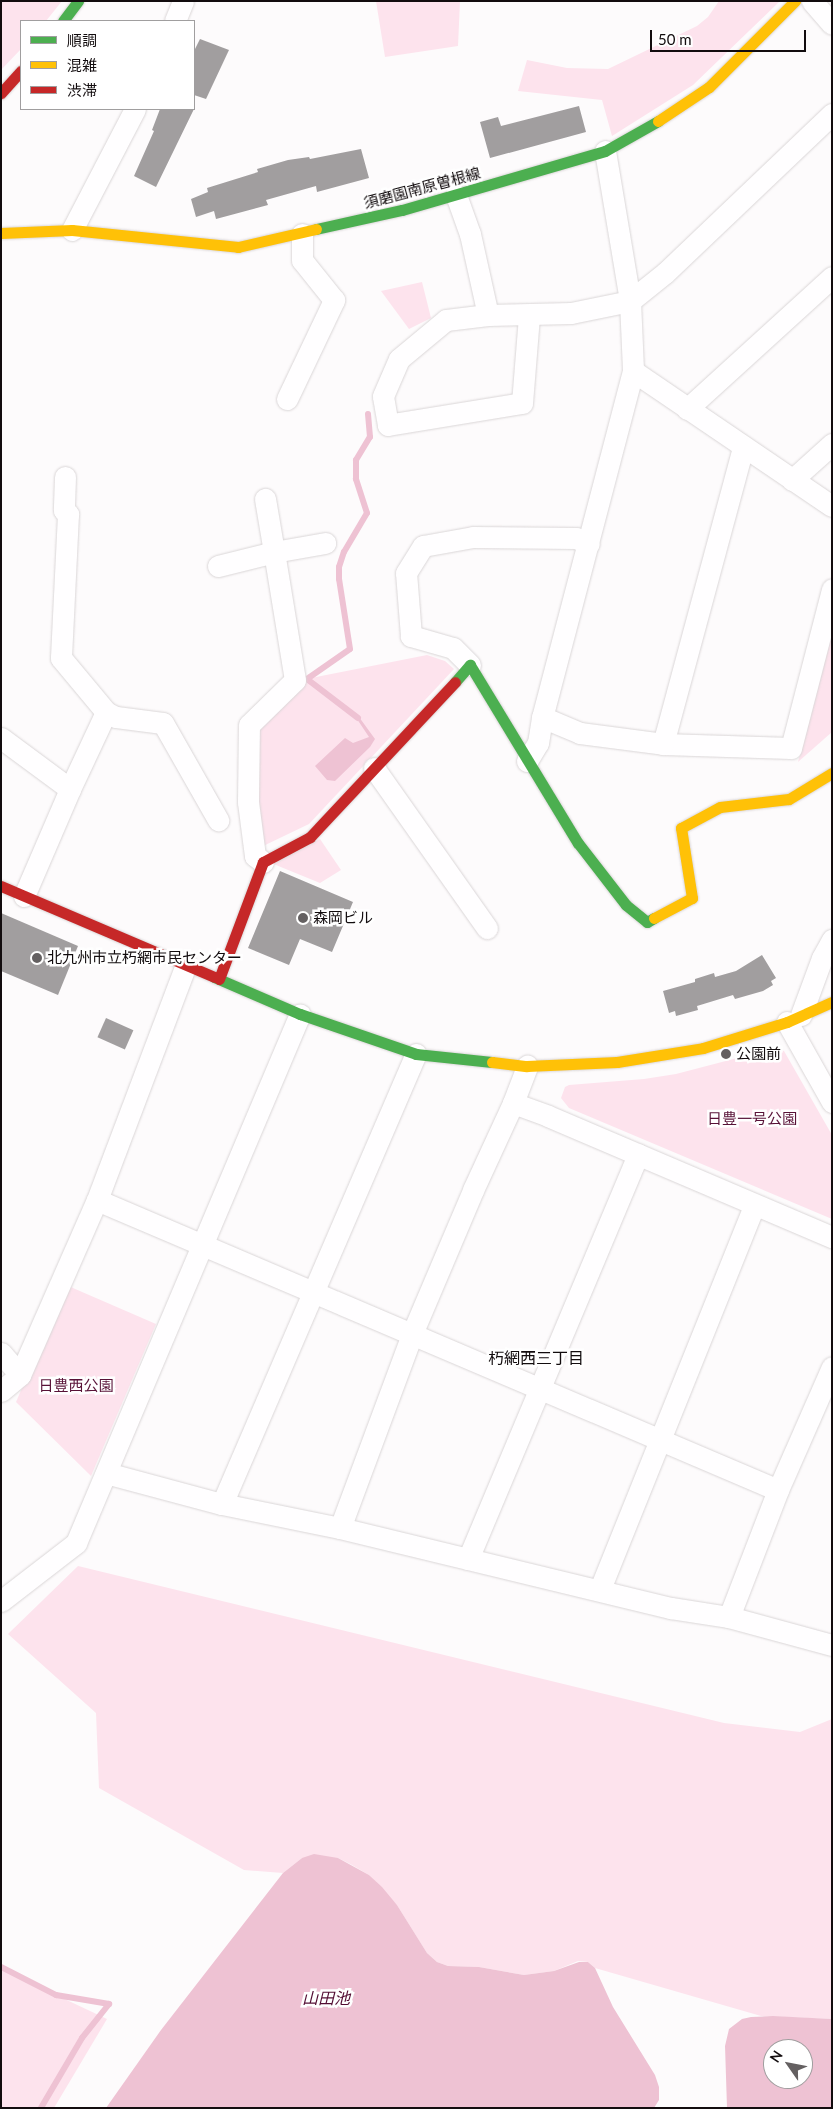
<!DOCTYPE html>
<html>
<head>
<meta charset="utf-8">
<style>
	body { margin:0 }
	#map { position:relative; width:833px; height:2109px; overflow:hidden; background:#fdfbfc; font-family:Lato,"Noto Sans JP",sans-serif }
	div>[style] { position:absolute }
	[style*='--x'] { left:calc(var(--x)*1px); top:calc(var(--y)*1px); width:calc(var(--w)*1px); rotate:calc(var(--a)*1deg) }
	.green>* { inset:0; background:#fde3ed }
	.water>* { inset:0; background:#eec2d3 }
	.stream>* { height:6px; margin:-3px; padding:0 3px; transform-origin:3px; border-radius:3px; background:#eec2d3 }
	.building>* { inset:0; background:#a19e9f; transform-origin:0 0 }
	.roads { filter:drop-shadow(0 0 1px #dad6d7) drop-shadow(0 0 1px #dad6d7) }
	.street>* { height:21px; margin:-10.5px; padding:0 10.5px; transform-origin:10.5px; border-radius:10.5px; background:#fffeff }
	.fast>* { height:11px; margin:-5.5px; padding:0 5.5px; transform-origin:5.5px; border-radius:5.5px; background:#4caf50 }
	.slow>* { height:11px; margin:-5.5px; padding:0 5.5px; transform-origin:5.5px; border-radius:5.5px; background:#ffc107 }
	.jam>* { height:11px; margin:-5.5px; padding:0 5.5px; transform-origin:5.5px; border-radius:5.5px; background:#c62828 }
	.dots>* { width:14px; height:14px; translate:-50% -50%; box-sizing:border-box; border:2px solid #fff; border-radius:50% }
	span { translate:-50% -50%; white-space:nowrap; text-align:center; line-height:1.15; -webkit-text-stroke:5px #fff; paint-order:stroke }
	.street-label { font-size:15px; color:#120c0e }
	.poi-label { font-size:15px; color:#120c0e }
	.left { translate:0 -50%; text-align:left }
	.park-label { font-size:15px; color:#581237 }
	.neighbourhood-label { font-size:16px; color:#120c0e }
	.water-label { font-size:16px; color:#530d33; font-style:italic }
	.frame { position:absolute; inset:0; border:2px solid #120c0e; pointer-events:none }
	.legend { position:absolute; left:20px; top:20px; width:175px; height:90px; box-sizing:border-box; background:#fff; border:1px solid #a09e9f; margin:0; padding:6px 9px; list-style:none; font-size:15px; color:#120c0e }
	.legend li { display:flex; align-items:center; gap:10px; height:25px }
	.legend b { width:25px; border:1px solid #a09e9f }
	.north { position:absolute; left:763px; top:2039px; width:50px; height:50px; box-sizing:border-box; background:#fff; border:1px solid #a09e9f; border-radius:50%; rotate:303deg; font-size:14px; font-weight:700; line-height:20px; text-align:center; color:#120c0e }
	.north::after { content:''; display:block; margin:auto; width:18px; height:22px; background:#646061; clip-path:polygon(50% 0,100% 100%,50% 72%,0 100%) }
	.scale { position:absolute; left:650px; top:30px; width:156px; height:22px; box-sizing:border-box; border:2px solid #120c0e; border-top:0; padding-left:6px; font-size:15px; line-height:18px; white-space:nowrap; color:#120c0e; -webkit-text-stroke:4px #fff; paint-order:stroke }
</style>
</head>
<body>
<div id="map">
	<div class="green">
		<i style="clip-path:polygon(1px 1px,62px 1px,46px 21px,21px 21px,21px 49px,1px 70px)"></i>
		<i style="clip-path:polygon(376px 1px,460px 1px,458px 46px,385px 57px)"></i>
		<i style="clip-path:polygon(719px 1px,780px 1px,693px 85px,612px 136px,602px 100px,518px 91px,527px 60px,567px 68px,608px 69px,697px 26px,708px 17px)"></i>
		<i style="clip-path:polygon(422px 282px,431px 318px,409px 329px,381px 291px)"></i>
		<i style="clip-path:polygon(832px 625px,832px 732px,798px 762px)"></i>
		<i style="clip-path:polygon(427px 655px,445px 661px,454px 669px,309px 824px,259px 848px,254px 730px,301px 680px)"></i>
		<i style="clip-path:polygon(320px 839px,341px 870px,320px 883px,271px 863px)"></i>
		<i style="clip-path:polygon(775px 1048px,784px 1051px,832px 1135px,832px 1219px,569px 1108px,561px 1098px,565px 1087px,569px 1085px,644px 1079px,676px 1074px)"></i>
		<i style="clip-path:polygon(66px 1285px,156px 1324px,91px 1476px,16px 1402px)"></i>
		<i style="clip-path:polygon(78px 1566px,724px 1723px,800px 1732px,832px 1719px,832px 2019px,761px 2016px,595px 1968px,588px 1962px,578px 1961px,554px 1971px,524px 1975px,479px 1967px,448px 1966px,437px 1962px,427px 1953px,397px 1905px,369px 1875px,352px 1865px,338px 1858px,302px 1858px,283px 1873px,244px 1870px,99px 1788px,96px 1713px,8px 1634px)"></i>
		<i style="clip-path:polygon(1px 1969px,107px 2019px,54px 2108px,1px 2108px)"></i>
	</div>
	<div class="water">
		<i style="clip-path:polygon(359px 717px,375px 739px,370px 747px,335px 781px,327px 780px,315px 766px,345px 738px,353px 743px,369px 737px,357px 719px)"></i>
		<i style="clip-path:polygon(314px 1854px,338px 1858px,369px 1875px,382px 1887px,397px 1905px,427px 1953px,437px 1962px,448px 1966px,479px 1967px,524px 1975px,554px 1971px,579px 1962px,588px 1962px,595px 1968px,613px 2007px,655px 2075px,659px 2087px,659px 2100px,654px 2108px,106px 2108px,161px 2030px,283px 1873px,302px 1858px)"></i>
		<i style="clip-path:polygon(evenodd,773px 2016px,832px 2019px,832px 2108px,727px 2108px,725px 2046px,729px 2029px,742px 2019px,751px 2017px,773px 2016px,773px 2049px,803px 2049px,803px 2079px,773px 2079px,773px 2049px)"></i>
	</div>
	<div class="stream">
		<i style="--x:358;--y:718;--w:64;--a:-142.6"></i>
		<i style="--x:307;--y:679;--w:52;--a:-34.9"></i>
		<i style="--x:350;--y:649;--w:71;--a:-98.9"></i>
		<i style="--x:339;--y:579;--w:12;--a:-90"></i>
		<i style="--x:339;--y:567;--w:16;--a:-72"></i>
		<i style="--x:344;--y:552;--w:45;--a:-59.5"></i>
		<i style="--x:367;--y:513;--w:36;--a:-108"></i>
		<i style="--x:356;--y:479;--w:19;--a:-90"></i>
		<i style="--x:356;--y:460;--w:27;--a:-59"></i>
		<i style="--x:370;--y:437;--w:23;--a:-95"></i>
		<i style="--x:1;--y:1967;--w:62;--a:27"></i>
		<i style="--x:56;--y:1995;--w:54;--a:9.6"></i>
		<i style="--x:109;--y:2004;--w:43;--a:128.5"></i>
		<i style="--x:82;--y:2038;--w:81;--a:120.4"></i>
	</div>
	<div class="building">
		<i style="clip-path:polygon(200px 39px,229px 50px,206px 99px,194px 95px,194px 51px)"></i>
		<i style="clip-path:polygon(579px 106px,586px 132px,490px 158px,480px 122px,498px 117px,501px 126px)"></i>
		<i style="clip-path:polygon(160px 109px,194px 109px,156px 187px,134px 176px,154px 131px,152px 130px)"></i>
		<i style="clip-path:polygon(361px 149px,369px 178px,317px 192px,316px 186px,266px 200px,268px 205px,216px 219px,214px 211px,196px 217px,191px 199px,208px 192px,207px 188px,258px 172px,257px 169px,288px 160px,309px 157px,310px 159px)"></i>
		<i style="clip-path:polygon(280px 871px,353px 902px,332px 952px,300px 939px,289px 965px,248px 948px)"></i>
		<i style="clip-path:polygon(1px 913px,78px 946px,58px 995px,1px 971px)"></i>
		<i style="clip-path:polygon(762px 955px,776px 978px,771px 981px,773px 985px,763px 991px,735px 999px,733px 995px,697px 1006px,698px 1010px,676px 1016px,675px 1011px,669px 1013px,663px 991px,695px 982px,695px 979px,714px 973px,715px 977px,736px 971px)"></i>
		<i style="left:106px;top:1018px;width:30px;height:21px;rotate:24deg"></i>
	</div>
	<div class="roads">
		<div class="street">
			<i style="--x:812;--y:1;--w:30;--a:49"></i>
			<i style="--x:175;--y:21;--w:22;--a:-68"></i>
			<i style="--x:605;--y:151;--w:152;--a:80.5"></i>
			<i style="--x:630;--y:301;--w:70;--a:87.5"></i>
			<i style="--x:633;--y:371;--w:358;--a:104.7"></i>
			<i style="--x:542;--y:717;--w:41;--a:22.8"></i>
			<i style="--x:580;--y:733;--w:84;--a:7.5"></i>
			<i style="--x:663;--y:744;--w:128;--a:1.8"></i>
			<i style="--x:791;--y:748;--w:164;--a:-75.5"></i>
			<i style="--x:456;--y:195;--w:41;--a:70.3"></i>
			<i style="--x:470;--y:234;--w:83;--a:77.5"></i>
			<i style="--x:72;--y:230;--w:136;--a:-62.5"></i>
			<i style="--x:529;--y:316;--w:87;--a:94.6"></i>
			<i style="--x:522;--y:403;--w:136;--a:170.7"></i>
			<i style="--x:388;--y:425;--w:29;--a:-100"></i>
			<i style="--x:383;--y:396;--w:40;--a:-66.6"></i>
			<i style="--x:399;--y:359;--w:61;--a:-39.7"></i>
			<i style="--x:446;--y:320;--w:42;--a:-6.8"></i>
			<i style="--x:488;--y:315;--w:83;--a:-1.4"></i>
			<i style="--x:571;--y:313;--w:60;--a:-11.5"></i>
			<i style="--x:630;--y:301;--w:45;--a:-38.7"></i>
			<i style="--x:665;--y:273;--w:231;--a:-43.6"></i>
			<i style="--x:633;--y:371;--w:240;--a:34.2"></i>
			<i style="--x:287;--y:399;--w:110;--a:-64.6"></i>
			<i style="--x:334;--y:300;--w:51;--a:-128.7"></i>
			<i style="--x:302;--y:260;--w:26;--a:-90"></i>
			<i style="--x:687;--y:409;--w:196;--a:-42.3"></i>
			<i style="--x:65;--y:477;--w:33;--a:92"></i>
			<i style="--x:64;--y:510;--w:6;--a:45"></i>
			<i style="--x:68;--y:514;--w:144;--a:92.8"></i>
			<i style="--x:61;--y:658;--w:70;--a:50.2"></i>
			<i style="--x:106;--y:712;--w:11;--a:27"></i>
			<i style="--x:116;--y:717;--w:47;--a:7.3"></i>
			<i style="--x:163;--y:723;--w:112;--a:60.4"></i>
			<i style="--x:792;--y:480;--w:54;--a:-42"></i>
			<i style="--x:218;--y:566;--w:58;--a:-14"></i>
			<i style="--x:274;--y:552;--w:54;--a:-99.6"></i>
			<i style="--x:470;--y:665;--w:24;--a:-135"></i>
			<i style="--x:453;--y:648;--w:44;--a:-164.1"></i>
			<i style="--x:411;--y:636;--w:63;--a:-94.5"></i>
			<i style="--x:406;--y:573;--w:32;--a:-58"></i>
			<i style="--x:423;--y:546;--w:51;--a:-10.2"></i>
			<i style="--x:473;--y:537;--w:103;--a:0.6"></i>
			<i style="--x:576;--y:538;--w:14;--a:25"></i>
			<i style="--x:1;--y:738;--w:86;--a:36.5"></i>
			<i style="--x:663;--y:744;--w:308;--a:-74.9"></i>
			<i style="--x:527;--y:761;--w:21;--a:-59"></i>
			<i style="--x:538;--y:743;--w:26;--a:-81"></i>
			<i style="--x:374;--y:768;--w:196;--a:54.8"></i>
			<i style="--x:263;--y:862;--w:10;--a:-143"></i>
			<i style="--x:255;--y:856;--w:54;--a:-97.4"></i>
			<i style="--x:248;--y:802;--w:77;--a:-89.3"></i>
			<i style="--x:249;--y:725;--w:64;--a:-44.4"></i>
			<i style="--x:295;--y:680;--w:130;--a:-99.3"></i>
			<i style="--x:274;--y:552;--w:52;--a:-10"></i>
			<i style="--x:24;--y:896;--w:116;--a:-66.7"></i>
			<i style="--x:70;--y:789;--w:85;--a:-64.9"></i>
			<i style="--x:801;--y:1015;--w:61;--a:-69.8"></i>
			<i style="--x:822;--y:958;--w:21;--a:-61"></i>
			<i style="--x:787;--y:1022;--w:92;--a:60.6"></i>
			<i style="--x:513;--y:1103;--w:37;--a:20"></i>
			<i style="--x:548;--y:1116;--w:309;--a:23.1"></i>
			<i style="--x:97;--y:1200;--w:740;--a:23.07"></i>
			<i style="--x:1;--y:1353;--w:29;--a:49"></i>
			<i style="--x:1;--y:1391;--w:25;--a:-40"></i>
			<i style="--x:20;--y:1375;--w:191;--a:-66.3"></i>
			<i style="--x:97;--y:1200;--w:252;--a:-69.3"></i>
			<i style="--x:106;--y:1473;--w:120;--a:15"></i>
			<i style="--x:222;--y:1504;--w:120;--a:11.5"></i>
			<i style="--x:340;--y:1528;--w:341;--a:13.6"></i>
			<i style="--x:671;--y:1608;--w:59;--a:8.8"></i>
			<i style="--x:729;--y:1617;--w:107;--a:15.2"></i>
			<i style="--x:222;--y:1504;--w:490;--a:-66.7"></i>
			<i style="--x:340;--y:1528;--w:207;--a:-69.6"></i>
			<i style="--x:412;--y:1334;--w:156;--a:-67"></i>
			<i style="--x:473;--y:1190;--w:96;--a:-65.3"></i>
			<i style="--x:513;--y:1103;--w:40;--a:-69"></i>
			<i style="--x:468;--y:1559;--w:439;--a:-67.2"></i>
			<i style="--x:600;--y:1589;--w:414;--a:-68.1"></i>
			<i style="--x:1;--y:1601;--w:95;--a:-37.7"></i>
			<i style="--x:76;--y:1543;--w:574;--a:-67.05"></i>
			<i style="--x:729;--y:1617;--w:136;--a:-68.9"></i>
			<i style="--x:778;--y:1490;--w:134;--a:-66.3"></i>
		</div>
		<div class="fast">
			<i style="--x:63;--y:21;--w:25;--a:-53"></i>
			<i style="--x:316;--y:229;--w:88;--a:-12.5"></i>
			<i style="--x:402;--y:210;--w:211;--a:-16.2"></i>
			<i style="--x:605;--y:151;--w:61;--a:-29.5"></i>
			<i style="--x:455;--y:682;--w:23;--a:-49"></i>
			<i style="--x:470;--y:665;--w:208;--a:58.8"></i>
			<i style="--x:578;--y:843;--w:78;--a:52.3"></i>
			<i style="--x:626;--y:905;--w:27;--a:39"></i>
			<i style="--x:647;--y:922;--w:8;--a:-30"></i>
			<i style="--x:214;--y:977;--w:94;--a:23.3"></i>
			<i style="--x:300;--y:1014;--w:123;--a:19"></i>
			<i style="--x:416;--y:1054;--w:76;--a:6"></i>
		</div>
		<div class="slow">
			<i style="--x:658;--y:121;--w:61;--a:-33.7"></i>
			<i style="--x:709;--y:87;--w:122;--a:-45"></i>
			<i style="--x:1;--y:233;--w:71;--a:-2.4"></i>
			<i style="--x:72;--y:230;--w:167;--a:5.8"></i>
			<i style="--x:238;--y:247;--w:80;--a:-13"></i>
			<i style="--x:654;--y:918;--w:43;--a:-27.8"></i>
			<i style="--x:692;--y:898;--w:71;--a:-98.9"></i>
			<i style="--x:681;--y:828;--w:44;--a:-28.3"></i>
			<i style="--x:720;--y:807;--w:69;--a:-6.6"></i>
			<i style="--x:789;--y:799;--w:50;--a:-31.2"></i>
			<i style="--x:492;--y:1062;--w:35;--a:7"></i>
			<i style="--x:527;--y:1066;--w:90;--a:-2.5"></i>
			<i style="--x:617;--y:1062;--w:87;--a:-9.2"></i>
			<i style="--x:703;--y:1048;--w:88;--a:-17.2"></i>
			<i style="--x:787;--y:1022;--w:49;--a:-24"></i>
		</div>
		<div class="jam">
			<i style="--x:1;--y:93;--w:30;--a:-48"></i>
			<i style="--x:1;--y:886;--w:232;--a:23.1"></i>
			<i style="--x:219;--y:979;--w:125;--a:-69.4"></i>
			<i style="--x:263;--y:862;--w:53;--a:-28"></i>
			<i style="--x:310;--y:837;--w:212;--a:-46.9"></i>
		</div>
	</div>
	<div class="dots">
		<i style="left:303px;top:918px;background:#646061"></i>
		<i style="left:37px;top:958px;background:#646061"></i>
		<i style="left:726px;top:1054px;background:#646061"></i>
	</div>
	<div class="street-label">
		<span style="left:422px;top:188px;rotate:-15deg">須磨園南原曽根線</span>
	</div>
	<div class="poi-label">
		<span class="left" style="left:313px;top:918px">森岡ビル</span>
		<span class="left" style="left:47px;top:958px">北九州市立朽網市民センター</span>
		<span class="left" style="left:736px;top:1054px">公園前</span>
	</div>
	<div class="park-label">
		<span style="left:752px;top:1119px">日豊一号公園</span>
		<span style="left:76px;top:1386px">日豊西公園</span>
	</div>
	<div class="neighbourhood-label">
		<span style="left:536px;top:1358px">朽網西三丁目</span>
	</div>
	<div class="water-label">
		<span style="left:326px;top:1998px">山田池</span>
	</div>
	<div class="frame"></div>
	<ul class="legend">
	<li><b style="height:6px;background:#4caf50"></b>順調</li>
	<li><b style="height:6px;background:#ffc107"></b>混雑</li>
	<li><b style="height:6px;background:#c62828"></b>渋滞</li>
	</ul>
	<div class="north">N</div>
	<div class="scale">50 m</div>
</div>
</body>
</html>
